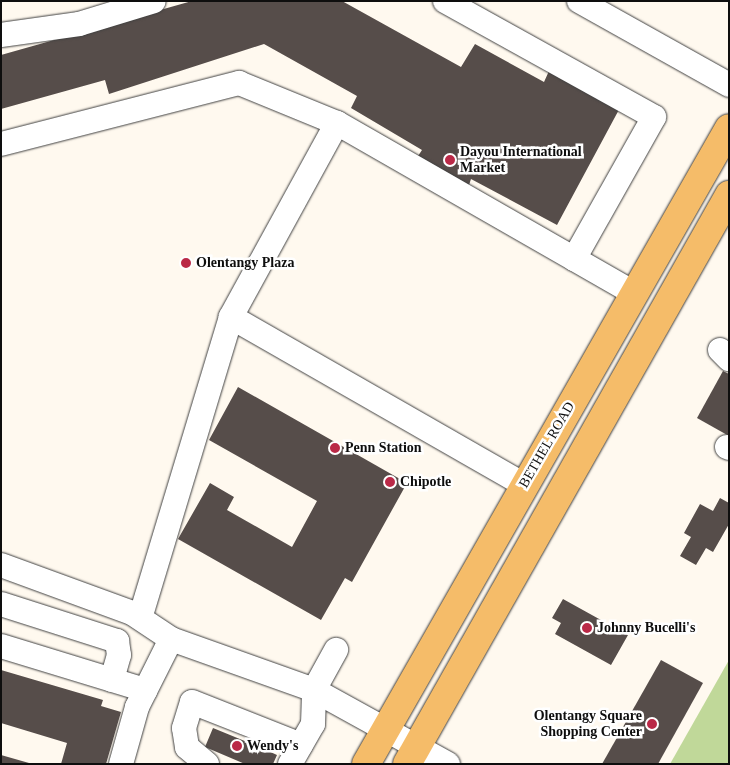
<!DOCTYPE html>
<html>
<head>
<meta charset="utf-8">
<style>
	body { margin:0 }
	#map { position:relative; width:730px; height:765px; overflow:hidden; background:#fff9ef; font-family:"Times New Roman",serif }
	div>[style] { position:absolute }
	[style*='--x'] { left:calc(var(--x)*1px); top:calc(var(--y)*1px); width:calc(var(--w)*1px); rotate:calc(var(--a)*1deg) }
	.forest>* { inset:0; background:#c0d899 }
	.building>* { inset:0; background:#564d4a }
	.roads { filter:drop-shadow(0 0 1px #414141) drop-shadow(0 0 1px #414141) }
	.minor>* { height:24px; margin:-12px; padding:0 12px; transform-origin:12px; border-radius:12px; background:#fff }
	.major>* { height:28px; margin:-14px; padding:0 14px; transform-origin:14px; border-radius:14px; background:#f5bc69 }
	.dots>* { width:14px; height:14px; translate:-50% -50%; box-sizing:border-box; border:2px solid #fff; border-radius:50% }
	span { translate:-50% -50%; white-space:nowrap; text-align:center; line-height:1.15; -webkit-text-stroke:5px #fff; paint-order:stroke }
	.poi-label { font-size:14px; color:#0e0e0e; font-weight:700 }
	.left { translate:0 -50%; text-align:left }
	.right { translate:-100% -50%; text-align:right }
	.street-label { font-size:14px; color:#0e0e0e }
	.frame { position:absolute; inset:0; border:2px solid #0e0e0e; pointer-events:none }
</style>
</head>
<body>
<div id="map">
	<div class="forest">
		<i style="clip-path:polygon(729px 660px,729px 764px,670px 764px)"></i>
	</div>
	<div class="building">
		<i style="clip-path:polygon(192px 1px,342px 1px,461px 67px,475px 44px,544px 82px,549px 71px,622px 104px,557px 225px,471px 179px,469px 185px,418px 156px,422px 150px,351px 108px,357px 96px,264px 44px,109px 94px,105px 80px,1px 109px,1px 55px)"></i>
		<i style="clip-path:polygon(723px 371px,729px 374px,729px 436px,697px 418px)"></i>
		<i style="clip-path:polygon(238px 387px,407px 483px,352px 582px,345px 578px,321px 620px,178px 539px,210px 483px,234px 497px,227px 510px,292px 547px,317px 501px,209px 440px)"></i>
		<i style="clip-path:polygon(720px 498px,729px 503px,729px 524px,713px 552px,706px 548px,696px 565px,680px 556px,691px 537px,684px 533px,700px 504px,713px 511px)"></i>
		<i style="clip-path:polygon(563px 599px,628px 635px,611px 665px,555px 634px,561px 623px,552px 618px)"></i>
		<i style="clip-path:polygon(661px 660px,703px 683px,658px 764px,602px 764px)"></i>
		<i style="clip-path:polygon(1px 670px,103px 700px,101px 706px,121px 712px,106px 764px,61px 764px,67px 743px,1px 723px)"></i>
		<i style="clip-path:polygon(213px 728px,252px 744px,255px 738px,269px 744px,266px 750px,277px 755px,273px 764px,245px 764px,205px 747px)"></i>
		<i style="clip-path:polygon(1px 755px,29px 763px,29px 764px,1px 764px)"></i>
	</div>
	<div class="roads">
		<div class="minor">
			<i style="--x:445;--y:1;--w:239;--a:29"></i>
			<i style="--x:654;--y:117;--w:163;--a:119.4"></i>
			<i style="--x:579;--y:1;--w:172;--a:29.2"></i>
			<i style="--x:1;--y:35;--w:79;--a:-8"></i>
			<i style="--x:79;--y:24;--w:78;--a:-17"></i>
			<i style="--x:337;--y:123;--w:342;--a:29.8"></i>
			<i style="--x:1;--y:144;--w:246;--a:-14.4"></i>
			<i style="--x:239;--y:83;--w:106;--a:22.2"></i>
			<i style="--x:337;--y:123;--w:221;--a:118.7"></i>
			<i style="--x:231;--y:317;--w:314;--a:106.8"></i>
			<i style="--x:231;--y:317;--w:338;--a:29.8"></i>
			<i style="--x:720;--y:350;--w:13;--a:45"></i>
			<i style="--x:727;--y:447;--w:2;--a:27"></i>
			<i style="--x:1;--y:565;--w:140;--a:20.1"></i>
			<i style="--x:132;--y:613;--w:47;--a:33.7"></i>
			<i style="--x:171;--y:639;--w:152;--a:19.6"></i>
			<i style="--x:314;--y:690;--w:153;--a:28.9"></i>
			<i style="--x:1;--y:604;--w:122;--a:17.7"></i>
			<i style="--x:117;--y:641;--w:14;--a:82"></i>
			<i style="--x:119;--y:655;--w:26;--a:106"></i>
			<i style="--x:1;--y:646;--w:151;--a:17"></i>
			<i style="--x:121;--y:764;--w:59;--a:-74.3"></i>
			<i style="--x:137;--y:707;--w:76;--a:-63.4"></i>
			<i style="--x:207;--y:764;--w:26;--a:-140"></i>
			<i style="--x:187;--y:747;--w:19;--a:-99"></i>
			<i style="--x:184;--y:728;--w:27;--a:-73"></i>
			<i style="--x:192;--y:702;--w:117;--a:21.5"></i>
			<i style="--x:290;--y:764;--w:46;--a:-60.1"></i>
			<i style="--x:313;--y:724;--w:34;--a:-88"></i>
			<i style="--x:314;--y:690;--w:46;--a:-61.2"></i>
		</div>
		<div class="major">
			<i style="--x:366;--y:764;--w:732;--a:-60.28"></i>
			<i style="--x:407;--y:764;--w:654;--a:-60.49"></i>
		</div>
	</div>
	<div class="dots">
		<i style="left:450px;top:160px;background:#ba2947"></i>
		<i style="left:186px;top:263px;background:#ba2947"></i>
		<i style="left:335px;top:448px;background:#ba2947"></i>
		<i style="left:390px;top:482px;background:#ba2947"></i>
		<i style="left:587px;top:628px;background:#ba2947"></i>
		<i style="left:652px;top:724px;background:#ba2947"></i>
		<i style="left:237px;top:746px;background:#ba2947"></i>
	</div>
	<div class="poi-label">
		<span class="left" style="left:460px;top:160px">Dayou International<br>Market</span>
		<span class="left" style="left:196px;top:263px">Olentangy Plaza</span>
		<span class="left" style="left:345px;top:448px">Penn Station</span>
		<span class="left" style="left:400px;top:482px">Chipotle</span>
		<span class="left" style="left:597px;top:628px">Johnny Bucelli's</span>
		<span class="right" style="left:642px;top:724px">Olentangy Square<br>Shopping Center</span>
		<span class="left" style="left:247px;top:746px">Wendy's</span>
	</div>
	<div class="street-label">
		<span style="left:547px;top:445px;rotate:-60deg">BETHEL ROAD</span>
	</div>
	<div class="frame"></div>
</div>
</body>
</html>
